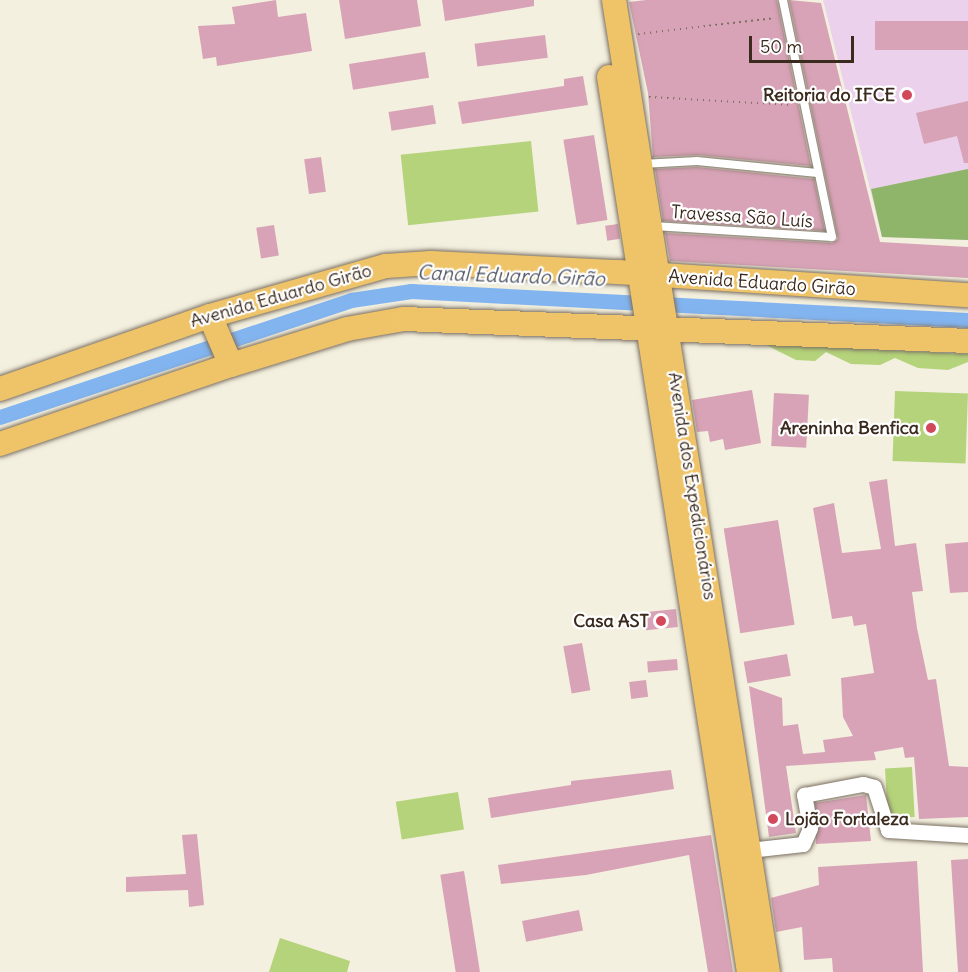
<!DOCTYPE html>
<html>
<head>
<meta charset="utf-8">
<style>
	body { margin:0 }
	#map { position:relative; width:968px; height:972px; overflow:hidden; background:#f3f0df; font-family:Delius,sans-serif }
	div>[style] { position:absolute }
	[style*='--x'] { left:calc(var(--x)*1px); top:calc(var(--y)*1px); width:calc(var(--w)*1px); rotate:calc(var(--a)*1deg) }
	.built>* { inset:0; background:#ebd1eb }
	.green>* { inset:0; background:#b4d37a; transform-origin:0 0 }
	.forest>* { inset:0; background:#8fb56a }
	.canal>* { height:15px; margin:-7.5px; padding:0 7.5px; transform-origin:7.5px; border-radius:7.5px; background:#82b4ef }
	.building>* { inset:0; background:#d8a3b6; transform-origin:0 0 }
	.path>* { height:2px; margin-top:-1px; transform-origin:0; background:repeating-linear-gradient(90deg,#7b6f62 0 1.5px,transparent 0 6px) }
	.roads { filter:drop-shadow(0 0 2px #7b6f62) drop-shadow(0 0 2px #7b6f62) }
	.service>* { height:8px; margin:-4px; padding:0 4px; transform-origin:4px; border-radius:4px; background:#fff }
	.minor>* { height:15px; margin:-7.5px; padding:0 7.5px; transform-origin:7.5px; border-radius:7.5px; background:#fff }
	.primary>* { height:24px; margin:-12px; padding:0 12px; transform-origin:12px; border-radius:12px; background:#efc469 }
	.dots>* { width:16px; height:16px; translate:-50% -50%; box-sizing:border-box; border:3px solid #fff; border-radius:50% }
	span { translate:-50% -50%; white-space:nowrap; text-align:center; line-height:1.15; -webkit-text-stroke:4.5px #fff; paint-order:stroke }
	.poi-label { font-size:18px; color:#3b2a1e; font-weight:700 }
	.right { translate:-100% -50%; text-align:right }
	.left { translate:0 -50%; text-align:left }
	.street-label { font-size:18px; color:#3b2a1e }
	.water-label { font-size:20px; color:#545a67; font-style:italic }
	.scale { position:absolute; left:749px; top:36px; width:105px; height:27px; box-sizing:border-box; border:3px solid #3b2a1e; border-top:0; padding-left:8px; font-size:18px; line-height:21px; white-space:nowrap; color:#3b2a1e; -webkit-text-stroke:4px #fff; paint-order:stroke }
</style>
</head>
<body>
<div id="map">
	<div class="built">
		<i style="clip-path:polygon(823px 0,968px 0,968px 240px,882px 237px)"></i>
	</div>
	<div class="green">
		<i style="left:531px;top:141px;width:71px;height:131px;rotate:84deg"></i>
		<i style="clip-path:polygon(764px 344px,968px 354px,968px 362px,948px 370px,918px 368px,895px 358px,880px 365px,851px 364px,826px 352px,815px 361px,796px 360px)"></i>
		<i style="left:895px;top:391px;width:73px;height:70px;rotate:2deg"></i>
		<i style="left:912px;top:767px;width:50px;height:27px;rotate:87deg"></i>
		<i style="left:458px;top:792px;width:38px;height:63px;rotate:81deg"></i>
		<i style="clip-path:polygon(280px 938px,350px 961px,347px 972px,269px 972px)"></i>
	</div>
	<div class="forest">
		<i style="clip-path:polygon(968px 169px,968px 240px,882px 237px,871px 189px)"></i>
	</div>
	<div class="canal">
		<i style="--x:0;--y:417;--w:370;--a:-18.4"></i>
		<i style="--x:351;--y:300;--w:61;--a:-8.5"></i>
		<i style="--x:411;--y:291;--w:558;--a:2.98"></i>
	</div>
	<div class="building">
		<i style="clip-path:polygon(276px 0,278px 17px,306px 13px,312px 51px,217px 66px,216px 57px,203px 59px,198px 26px,235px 24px,232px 7px)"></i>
		<i style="clip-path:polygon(339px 0,417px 0,421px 26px,345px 39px)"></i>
		<i style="clip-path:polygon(442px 0,534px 0,534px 6px,445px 21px)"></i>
		<i style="clip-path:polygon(646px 0,777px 0,811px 166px,698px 155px,653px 157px,648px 93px,629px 2px)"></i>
		<i style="clip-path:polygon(789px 0,821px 3px,880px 242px,968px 247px,968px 278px,670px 261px,665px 233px,832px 243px,838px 239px)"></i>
		<i style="left:968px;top:21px;width:29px;height:93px;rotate:90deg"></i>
		<i style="left:545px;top:35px;width:23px;height:71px;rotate:83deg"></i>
		<i style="left:425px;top:52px;width:26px;height:77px;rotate:81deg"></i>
		<i style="clip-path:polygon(583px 76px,588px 105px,462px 124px,458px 102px,564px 86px,564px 79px)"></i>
		<i style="clip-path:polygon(968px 101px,968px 163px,964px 163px,957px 136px,924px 144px,916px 113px)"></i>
		<i style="left:433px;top:105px;width:19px;height:45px;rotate:81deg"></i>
		<i style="left:594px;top:135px;width:86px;height:31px;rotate:81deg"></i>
		<i style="left:321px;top:157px;width:35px;height:17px;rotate:82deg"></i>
		<i style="clip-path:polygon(697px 167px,814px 179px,825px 231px,663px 221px,655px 169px)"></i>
		<i style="left:618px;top:224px;width:15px;height:13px;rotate:82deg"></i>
		<i style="left:274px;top:225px;width:31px;height:18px;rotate:81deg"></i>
		<i style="clip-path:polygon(752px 390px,761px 443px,725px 450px,723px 439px,710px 442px,708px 431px,697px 432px,692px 400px)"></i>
		<i style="left:774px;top:393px;width:35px;height:53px;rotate:3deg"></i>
		<i style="clip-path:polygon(887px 479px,895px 546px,916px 543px,923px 591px,912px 592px,917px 628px,928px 680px,936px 679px,949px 766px,968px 767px,968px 817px,919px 819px,914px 757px,905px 758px,903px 747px,874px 752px,876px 760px,786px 766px,796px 833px,769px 837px,749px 686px,782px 698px,783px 726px,798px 724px,803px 754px,825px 752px,823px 740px,853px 736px,843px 717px,841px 678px,874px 673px,866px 624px,854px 626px,852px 616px,832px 619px,813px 508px,834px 503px,842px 553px,881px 549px,869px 482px)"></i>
		<i style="left:778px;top:520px;width:106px;height:55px;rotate:81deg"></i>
		<i style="clip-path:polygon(968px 542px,968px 592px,950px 593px,945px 544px)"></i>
		<i style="left:676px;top:609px;width:18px;height:32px;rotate:84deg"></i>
		<i style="left:582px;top:643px;width:48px;height:19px;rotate:80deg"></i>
		<i style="left:787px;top:654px;width:22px;height:44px;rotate:80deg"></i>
		<i style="left:677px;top:659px;width:11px;height:30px;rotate:85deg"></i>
		<i style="left:646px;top:680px;width:17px;height:17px;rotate:83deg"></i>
		<i style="clip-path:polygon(671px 770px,674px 789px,491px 818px,488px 798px,571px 785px,571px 781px)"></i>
		<i style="clip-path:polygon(866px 795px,871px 841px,816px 844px,815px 803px)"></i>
		<i style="clip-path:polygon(197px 834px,204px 905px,189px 907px,188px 890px,126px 892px,126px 877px,186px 874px,182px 835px)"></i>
		<i style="clip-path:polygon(711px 835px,733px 972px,708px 972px,689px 855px,586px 875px,501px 884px,498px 865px)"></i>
		<i style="clip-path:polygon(968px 859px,968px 972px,958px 972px,951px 860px)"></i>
		<i style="clip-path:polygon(917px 861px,923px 972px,833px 972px,832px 958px,804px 960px,802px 927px,776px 932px,771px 898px,819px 885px,818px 867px)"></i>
		<i style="left:464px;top:871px;width:102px;height:24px;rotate:81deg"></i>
		<i style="left:579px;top:910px;width:21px;height:58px;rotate:79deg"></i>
	</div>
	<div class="path">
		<i style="--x:638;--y:34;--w:138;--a:-6.7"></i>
		<i style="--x:649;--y:97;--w:144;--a:3.2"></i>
	</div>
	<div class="roads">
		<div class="service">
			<i style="--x:642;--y:164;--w:55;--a:-3.1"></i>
			<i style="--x:697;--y:161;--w:121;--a:5.7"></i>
			<i style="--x:653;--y:226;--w:179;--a:3.5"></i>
			<i style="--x:832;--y:237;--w:242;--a:-101.7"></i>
		</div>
		<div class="minor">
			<i style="--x:749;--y:850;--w:54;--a:-6.3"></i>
			<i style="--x:803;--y:844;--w:17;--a:-66"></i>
			<i style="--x:810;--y:828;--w:34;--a:-100"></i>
			<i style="--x:804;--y:795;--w:60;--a:-10.6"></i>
			<i style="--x:863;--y:784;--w:11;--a:15"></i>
			<i style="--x:874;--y:787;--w:45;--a:72"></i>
			<i style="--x:888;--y:830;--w:80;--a:3.6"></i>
		</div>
		<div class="primary">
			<i style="--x:614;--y:0;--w:984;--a:81"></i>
			<i style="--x:609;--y:77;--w:906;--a:81.11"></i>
			<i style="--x:210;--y:316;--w:53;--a:66.8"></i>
			<i style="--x:0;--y:389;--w:222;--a:-19.2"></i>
			<i style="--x:210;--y:316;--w:183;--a:-15.9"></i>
			<i style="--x:386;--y:266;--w:45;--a:-3.8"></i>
			<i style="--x:431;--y:263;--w:187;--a:2.8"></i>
			<i style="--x:618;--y:272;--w:351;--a:3.8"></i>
			<i style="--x:0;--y:444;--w:244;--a:-18.9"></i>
			<i style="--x:231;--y:365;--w:121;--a:-17.2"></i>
			<i style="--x:347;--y:329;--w:58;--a:-10"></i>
			<i style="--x:404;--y:319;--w:564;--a:2.23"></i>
		</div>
	</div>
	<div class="dots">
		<i style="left:907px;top:95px;background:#d1495b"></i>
		<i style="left:931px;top:428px;background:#d1495b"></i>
		<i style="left:661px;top:621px;background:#d1495b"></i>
		<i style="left:773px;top:819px;background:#d1495b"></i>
	</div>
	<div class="poi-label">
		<span class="right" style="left:895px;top:95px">Reitoria do IFCE</span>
		<span class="right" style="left:919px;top:428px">Areninha Benfica</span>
		<span class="right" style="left:649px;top:621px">Casa AST</span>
		<span class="left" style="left:785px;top:819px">Lojão Fortaleza</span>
	</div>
	<div class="street-label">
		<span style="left:742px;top:217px;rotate:4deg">Travessa São Luís</span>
		<span style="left:762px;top:283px;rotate:4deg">Avenida Eduardo Girão</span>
		<span style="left:281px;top:296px;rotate:-16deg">Avenida Eduardo Girão</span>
		<span style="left:692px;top:486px;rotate:81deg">Avenida dos Expedicionários</span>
	</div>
	<div class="water-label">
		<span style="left:511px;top:275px;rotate:2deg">Canal Eduardo Girão</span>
	</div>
	<div class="scale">50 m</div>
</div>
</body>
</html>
